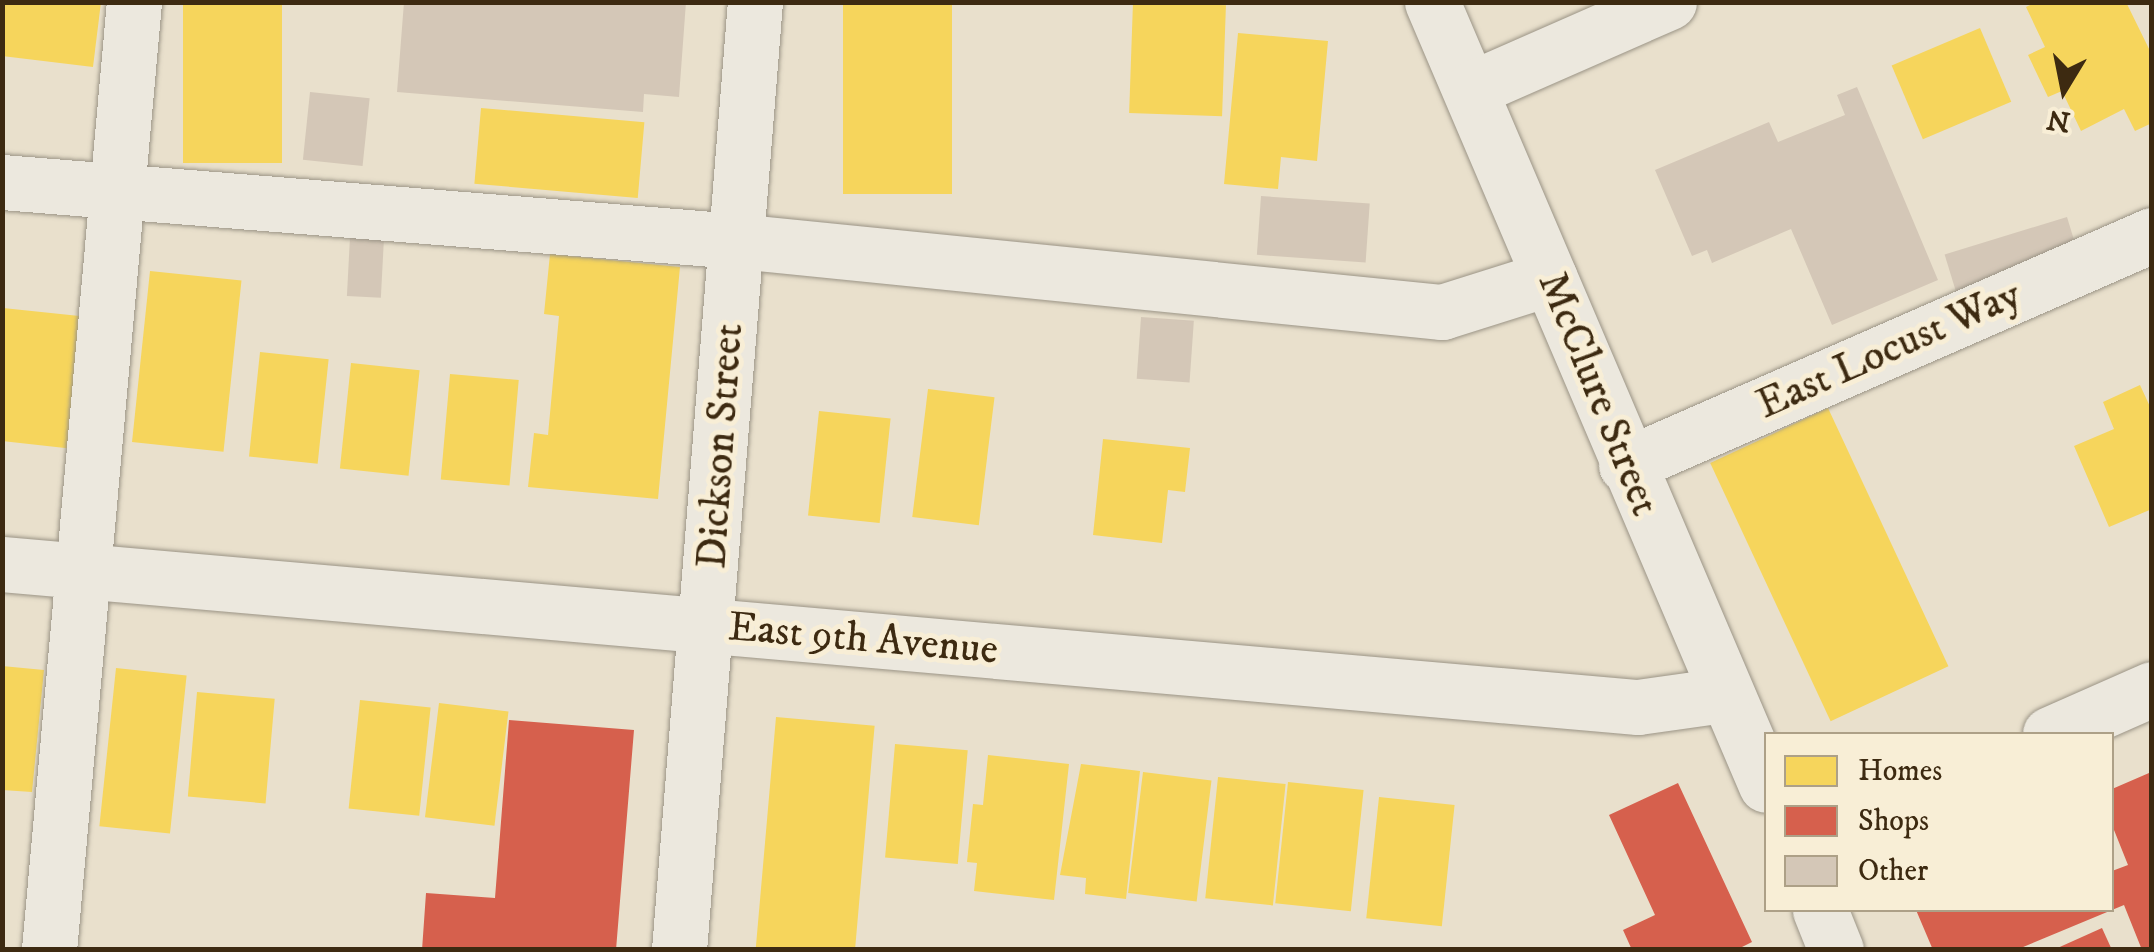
<!DOCTYPE html>
<html>
<head>
<meta charset="utf-8">
<style>
	body { margin:0 }
	#map { position:relative; width:2154px; height:952px; overflow:hidden; background:#e9e0cc; font-family:"IM FELL DW Pica",serif }
	div>[style] { position:absolute }
	[style*='--x'] { left:calc(var(--x)*1px); top:calc(var(--y)*1px); width:calc(var(--w)*1px); rotate:calc(var(--a)*1deg) }
	.homes>* { inset:0; background:#f6d55c; transform-origin:0 0 }
	.shops>* { inset:0; background:#d6604d }
	.building>* { inset:0; background:#d4c7b7; transform-origin:0 0 }
	.roads { filter:drop-shadow(0 0 2px #9b9486) drop-shadow(0 0 2px #9b9486) }
	.minor>* { height:55px; margin:-27.5px; padding:0 27.5px; transform-origin:27.5px; border-radius:27.5px; background:#ece8de }
	span { translate:-50% -50%; white-space:nowrap; text-align:center; line-height:1.15; -webkit-text-stroke:10px #f8eed6; paint-order:stroke }
	.street-label { font-size:42px; color:#3d2a11 }
	.frame { position:absolute; inset:0; border:5px solid #3d2a11; pointer-events:none }
	.legend { position:absolute; left:1764px; top:732px; width:350px; height:180px; box-sizing:border-box; background:#f8eed6; border:2px solid #ada087; margin:0; padding:12px 18px; list-style:none; font-size:30px; color:#3d2a11 }
	.legend li { display:flex; align-items:center; gap:20px; height:50px }
	.legend b { width:50px; border:2px solid #ada087 }
	.north { position:absolute; left:2014px; top:40px; width:100px; height:100px; -webkit-text-stroke:8px #f8eed6; paint-order:stroke; rotate:190deg; font-size:28px; font-weight:700; line-height:40px; text-align:center; color:#3d2a11 }
	.north::after { content:''; display:block; margin:auto; width:35px; height:45px; background:#3d2a11; clip-path:polygon(50% 0,100% 100%,50% 72%,0 100%) }
</style>
</head>
<body>
<div id="map">
	<div class="homes">
		<i style="clip-path:polygon(2px 2px,101px 2px,93px 67px,2px 56px)"></i>
		<i style="left:183px;top:2px;width:99px;height:161px"></i>
		<i style="left:843px;top:2px;width:109px;height:192px"></i>
		<i style="left:1133px;top:2px;width:93px;height:111px;rotate:2deg"></i>
		<i style="clip-path:polygon(2036px 2px,2126px 2px,2152px 55px,2152px 123px,2135px 131px,2124px 109px,2081px 131px,2062px 91px,2048px 97px,2028px 55px,2045px 47px,2026px 7px)"></i>
		<i style="left:1980px;top:28px;width:80px;height:96px;rotate:67deg"></i>
		<i style="clip-path:polygon(1238px 33px,1328px 41px,1317px 161px,1281px 157px,1278px 189px,1224px 184px)"></i>
		<i style="left:481px;top:108px;width:164px;height:76px;rotate:5deg"></i>
		<i style="clip-path:polygon(550px 254px,680px 267px,658px 499px,528px 487px,534px 433px,548px 435px,559px 316px,544px 314px)"></i>
		<i style="left:150px;top:271px;width:92px;height:172px;rotate:6deg"></i>
		<i style="clip-path:polygon(3px 308px,89px 317px,74px 449px,2px 441px)"></i>
		<i style="left:260px;top:352px;width:69px;height:105px;rotate:6deg"></i>
		<i style="left:351px;top:363px;width:69px;height:106px;rotate:6deg"></i>
		<i style="left:450px;top:374px;width:69px;height:106px;rotate:5deg"></i>
		<i style="clip-path:polygon(2140px 385px,2152px 411px,2152px 509px,2109px 527px,2074px 446px,2114px 429px,2103px 402px)"></i>
		<i style="left:928px;top:389px;width:67px;height:129px;rotate:7deg"></i>
		<i style="left:1828px;top:408px;width:285px;height:130px;rotate:65deg"></i>
		<i style="left:819px;top:411px;width:72px;height:105px;rotate:6deg"></i>
		<i style="clip-path:polygon(1103px 439px,1190px 448px,1185px 492px,1168px 490px,1162px 543px,1093px 535px)"></i>
		<i style="clip-path:polygon(2px 666px,44px 670px,32px 792px,2px 790px)"></i>
		<i style="left:116px;top:668px;width:71px;height:159px;rotate:6deg"></i>
		<i style="left:197px;top:692px;width:78px;height:105px;rotate:5deg"></i>
		<i style="left:360px;top:700px;width:71px;height:109px;rotate:6deg"></i>
		<i style="left:439px;top:703px;width:70px;height:115px;rotate:7deg"></i>
		<i style="left:776px;top:717px;width:99px;height:234px;rotate:5deg"></i>
		<i style="left:895px;top:744px;width:73px;height:114px;rotate:5deg"></i>
		<i style="clip-path:polygon(988px 755px,1069px 764px,1054px 900px,974px 891px,977px 863px,967px 862px,973px 804px,983px 805px)"></i>
		<i style="clip-path:polygon(1081px 764px,1140px 771px,1126px 899px,1085px 894px,1086px 878px,1060px 875px)"></i>
		<i style="left:1143px;top:772px;width:69px;height:122px;rotate:7deg"></i>
		<i style="left:1218px;top:777px;width:68px;height:122px;rotate:6deg"></i>
		<i style="left:1288px;top:782px;width:76px;height:122px;rotate:6deg"></i>
		<i style="left:1379px;top:797px;width:76px;height:122px;rotate:6deg"></i>
	</div>
	<div class="shops">
		<i style="clip-path:polygon(509px 720px,634px 730px,616px 950px,422px 950px,426px 893px,495px 898px)"></i>
		<i style="clip-path:polygon(2149px 773px,2152px 950px,2142px 950px,2124px 905px,2016px 950px,1933px 950px,1916px 910px,2112px 910px,2112px 871px,2128px 865px,2112px 825px,2112px 789px)"></i>
		<i style="clip-path:polygon(1678px 783px,1752px 942px,1736px 950px,1632px 950px,1623px 930px,1655px 915px,1609px 815px)"></i>
		<i style="clip-path:polygon(2102px 928px,2112px 950px,2053px 950px)"></i>
	</div>
	<div class="building">
		<i style="clip-path:polygon(404px 2px,686px 2px,679px 97px,644px 94px,643px 112px,397px 92px)"></i>
		<i style="clip-path:polygon(1857px 87px,1938px 280px,1832px 325px,1791px 229px,1712px 263px,1707px 250px,1692px 256px,1655px 170px,1769px 122px,1778px 142px,1845px 115px,1837px 95px)"></i>
		<i style="left:310px;top:92px;width:60px;height:68px;rotate:6deg"></i>
		<i style="left:1261px;top:196px;width:109px;height:59px;rotate:4deg"></i>
		<i style="left:2067px;top:217px;width:44px;height:128px;rotate:73deg"></i>
		<i style="left:350px;top:237px;width:34px;height:59px;rotate:3deg"></i>
		<i style="left:1141px;top:317px;width:53px;height:62px;rotate:4deg"></i>
	</div>
	<div class="roads">
		<div class="minor">
			<i style="--x:1432;--y:2;--w:851;--a:66.9"></i>
			<i style="--x:1473;--y:88;--w:214;--a:-23.7"></i>
			<i style="--x:2;--y:182;--w:737;--a:4.59"></i>
			<i style="--x:737;--y:241;--w:709;--a:5.75"></i>
			<i style="--x:1442;--y:312;--w:113;--a:-17.5"></i>
			<i style="--x:1626;--y:465;--w:574;--a:-23.62"></i>
			<i style="--x:2;--y:564;--w:1642;--a:5"></i>
			<i style="--x:1638;--y:707;--w:86;--a:-8"></i>
			<i style="--x:2050;--y:734;--w:111;--a:-23.8"></i>
			<i style="--x:1820;--y:910;--w:43;--a:68.2"></i>
			<i style="--x:49;--y:950;--w:952;--a:-84.88"></i>
			<i style="--x:679;--y:950;--w:951;--a:-85.42"></i>
		</div>
	</div>
	<div class="street-label">
		<span style="left:1889px;top:350px;rotate:-24deg">East Locust Way</span>
		<span style="left:1598px;top:394px;rotate:68deg">McClure Street</span>
		<span style="left:721px;top:446px;rotate:-86deg">Dickson Street</span>
		<span style="left:863px;top:639px;rotate:5deg">East 9th Avenue</span>
	</div>
	<div class="frame"></div>
	<ul class="legend">
	<li><b style="height:28px;background:#f6d55c"></b>Homes</li>
	<li><b style="height:28px;background:#d6604d"></b>Shops</li>
	<li><b style="height:28px;background:#d4c7b7"></b>Other</li>
	</ul>
	<div class="north">N</div>
</div>
</body>
</html>
